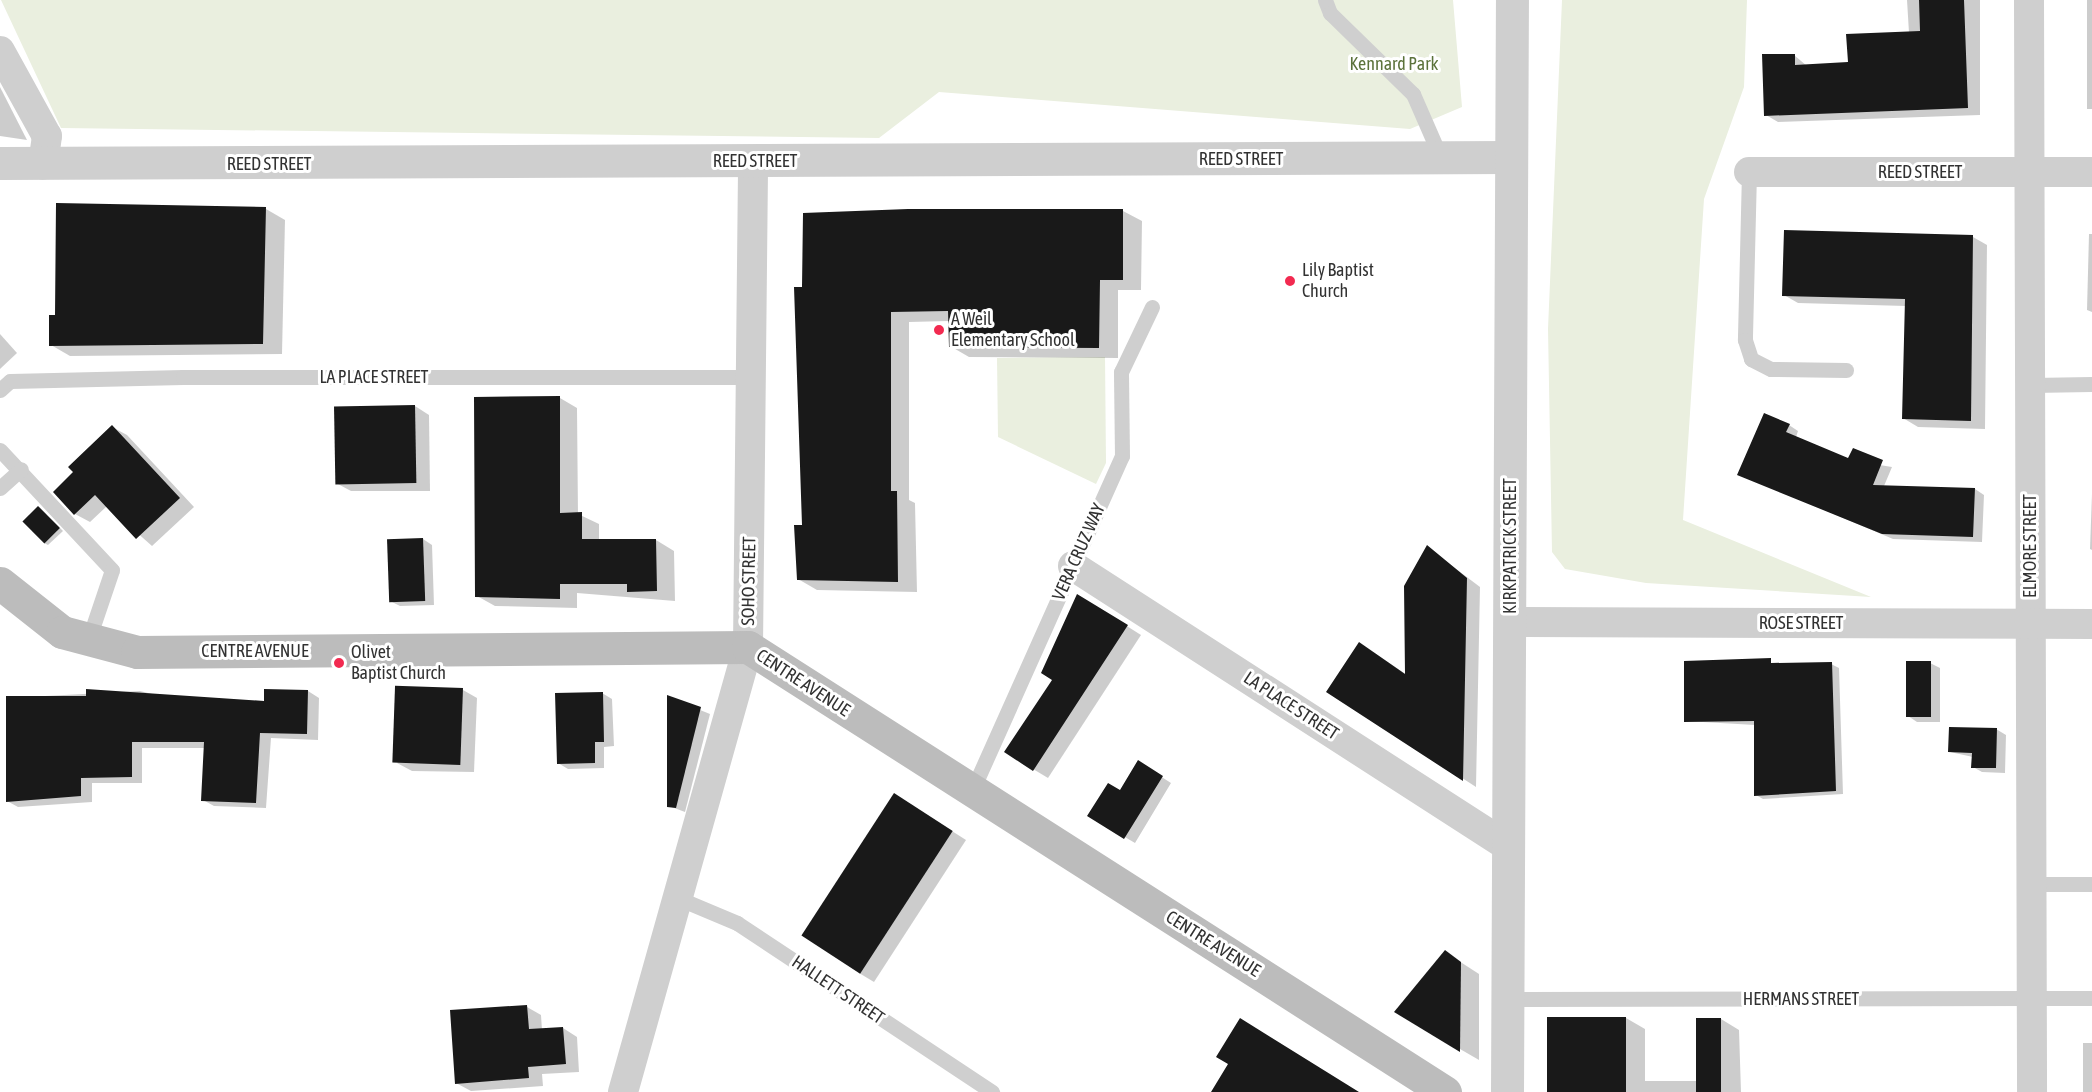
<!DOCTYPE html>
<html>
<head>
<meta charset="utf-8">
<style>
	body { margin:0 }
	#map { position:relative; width:2092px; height:1092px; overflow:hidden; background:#fff; font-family:"Asap Condensed",sans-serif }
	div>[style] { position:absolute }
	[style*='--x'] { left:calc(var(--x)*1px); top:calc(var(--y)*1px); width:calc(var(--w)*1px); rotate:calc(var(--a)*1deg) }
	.green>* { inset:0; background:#eaefdf }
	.shadow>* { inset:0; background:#0003; transform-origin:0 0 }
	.building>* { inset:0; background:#191919; transform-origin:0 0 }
	.service>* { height:15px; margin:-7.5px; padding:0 7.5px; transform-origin:7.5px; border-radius:7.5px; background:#cfcfcf }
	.minor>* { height:30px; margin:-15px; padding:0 15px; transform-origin:15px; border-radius:15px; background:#cfcfcf }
	.tertiary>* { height:33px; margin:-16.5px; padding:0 16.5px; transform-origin:16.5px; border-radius:16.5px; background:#cfcfcf }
	.secondary>* { height:33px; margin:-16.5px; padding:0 16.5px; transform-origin:16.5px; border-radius:16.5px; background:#bcbcbc }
	.dots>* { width:16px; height:16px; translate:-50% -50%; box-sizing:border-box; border:3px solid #fff; border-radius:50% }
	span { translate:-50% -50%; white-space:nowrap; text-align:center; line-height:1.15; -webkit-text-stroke:6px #fff; paint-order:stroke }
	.park-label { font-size:18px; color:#5b723b }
	.street-label { font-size:18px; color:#323232 }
	.poi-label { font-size:18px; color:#323232 }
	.left { translate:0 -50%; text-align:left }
</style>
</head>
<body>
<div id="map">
	<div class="green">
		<i style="clip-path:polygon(1px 0,1453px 0,1462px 107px,1410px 129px,939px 92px,879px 138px,61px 128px)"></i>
		<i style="clip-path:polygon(1562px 0,1747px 0,1744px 87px,1704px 199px,1683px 520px,1871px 597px,1646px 583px,1565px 569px,1552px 552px,1548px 329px)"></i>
		<i style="clip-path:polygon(1105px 357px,1106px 463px,1096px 484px,998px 437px,997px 358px)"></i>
	</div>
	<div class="shadow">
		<i style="clip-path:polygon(1907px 0,1980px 0,1980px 115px,1778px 122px,1766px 115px,1794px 55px,1807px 66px,1849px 64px,1909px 33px)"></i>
		<i style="left:2087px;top:0;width:5px;height:109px"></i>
		<i style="clip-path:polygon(0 87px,27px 140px,0 136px)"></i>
		<i style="clip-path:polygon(266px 209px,285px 220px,282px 354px,70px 356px,51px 345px,56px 317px)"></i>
		<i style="clip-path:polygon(1123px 211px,1142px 221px,1141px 290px,1118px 290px,1118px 358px,969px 357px,950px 346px,949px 321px,909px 322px,909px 500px,915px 503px,917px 592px,817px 590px,798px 579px,804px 526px,804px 214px)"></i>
		<i style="clip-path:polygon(2089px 234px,2092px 234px,2092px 312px,2087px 310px)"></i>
		<i style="clip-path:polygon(1973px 237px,1987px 245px,1985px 429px,1918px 427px,1903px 418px,1906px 306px,1798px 303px,1784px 295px)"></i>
		<i style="clip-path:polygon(0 334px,17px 353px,0 369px)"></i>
		<i style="clip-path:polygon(560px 398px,577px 408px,578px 514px,599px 524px,599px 540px,656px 540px,674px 551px,675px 601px,577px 593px,577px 608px,495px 606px,477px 596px)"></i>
		<i style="clip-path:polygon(415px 406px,429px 415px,430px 491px,351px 491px,336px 483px,336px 407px)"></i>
		<i style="clip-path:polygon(1789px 425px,1798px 431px,1796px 437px,1849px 460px,1892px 467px,1884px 486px,1975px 489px,1984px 495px,1982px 542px,1893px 539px,1739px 474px)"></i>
		<i style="clip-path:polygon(112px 427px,127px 435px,194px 507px,152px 546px,107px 506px,90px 522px,75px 514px)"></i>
		<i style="clip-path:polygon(2092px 494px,2092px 550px,2090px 549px)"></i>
		<i style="clip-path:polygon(39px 507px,63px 531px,48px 545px,44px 543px)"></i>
		<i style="clip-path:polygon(423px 539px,432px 545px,434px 605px,400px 606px,390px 601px)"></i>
		<i style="clip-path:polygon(1427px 547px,1480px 587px,1476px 787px,1328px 691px,1373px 652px,1407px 675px)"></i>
		<i style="clip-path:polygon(1092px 604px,1141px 635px,1048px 778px,1033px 769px,1054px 679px)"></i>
		<i style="clip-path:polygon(1930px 663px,1940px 668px,1940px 722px,1917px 722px,1908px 716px)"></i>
		<i style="clip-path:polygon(1831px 664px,1839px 668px,1843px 794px,1763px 799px,1756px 795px,1755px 725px,1685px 721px)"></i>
		<i style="clip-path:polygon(463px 690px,477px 698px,474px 772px,412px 771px,397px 763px)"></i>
		<i style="clip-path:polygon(140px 691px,176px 700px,265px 703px,308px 691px,319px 698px,318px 740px,271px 738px,266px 808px,214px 806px,203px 800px,205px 748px,142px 748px,142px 783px,92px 783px,92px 802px,18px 807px,7px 801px,7px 698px)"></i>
		<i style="clip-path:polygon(602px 693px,612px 699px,614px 746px,604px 747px,604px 768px,568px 769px,558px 763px)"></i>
		<i style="clip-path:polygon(668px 697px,710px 714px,685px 812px,669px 806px)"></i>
		<i style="clip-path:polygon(1996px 729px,2006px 735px,2005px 773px,1982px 772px,1973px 767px,1973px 757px,1950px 752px)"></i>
		<i style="clip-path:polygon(1138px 762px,1171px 783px,1135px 843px,1089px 816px,1120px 792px)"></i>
		<i style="clip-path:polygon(908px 803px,966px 840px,874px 982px,859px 973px)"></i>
		<i style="clip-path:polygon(1445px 952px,1479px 974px,1479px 1060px,1396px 1012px)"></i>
		<i style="clip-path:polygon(527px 1007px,541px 1015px,542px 1030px,563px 1028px,577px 1037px,579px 1072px,542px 1074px,543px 1086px,471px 1091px,456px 1083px)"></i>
		<i style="clip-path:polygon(1626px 1018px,1645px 1029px,1645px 1081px,1698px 1081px,1721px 1019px,1739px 1030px,1741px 1092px,1550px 1092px,1548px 1019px)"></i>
		<i style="left:2083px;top:1043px;width:9px;height:49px"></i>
	</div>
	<div class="building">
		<i style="clip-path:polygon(1919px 0,1964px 0,1968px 108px,1764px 116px,1762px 54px,1795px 54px,1795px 65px,1848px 62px,1846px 34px,1920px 31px)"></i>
		<i style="clip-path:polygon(56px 203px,266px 207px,263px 344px,49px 346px,49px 315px,55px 315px)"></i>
		<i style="clip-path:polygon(908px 209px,1123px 209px,1123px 280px,1100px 280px,1099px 348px,949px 347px,948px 311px,891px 312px,891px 491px,897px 491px,898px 582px,797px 580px,794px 525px,802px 525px,794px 287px,802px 287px,803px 213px)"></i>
		<i style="clip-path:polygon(1784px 230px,1973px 235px,1971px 421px,1902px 419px,1905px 299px,1782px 296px)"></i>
		<i style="clip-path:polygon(560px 396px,560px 513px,582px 512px,582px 539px,656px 539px,657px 591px,627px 592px,627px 584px,560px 584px,560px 599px,475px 597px,474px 397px)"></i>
		<i style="left:415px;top:405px;width:78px;height:81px;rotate:89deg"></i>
		<i style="clip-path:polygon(1764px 413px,1790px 424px,1786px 432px,1848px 458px,1853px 448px,1883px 460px,1873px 485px,1975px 488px,1973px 537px,1882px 534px,1737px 475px)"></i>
		<i style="clip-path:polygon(112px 425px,180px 498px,136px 539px,95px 495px,74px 515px,53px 492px,73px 472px,68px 467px)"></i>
		<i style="left:38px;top:506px;width:31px;height:22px;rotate:45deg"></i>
		<i style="left:423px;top:538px;width:63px;height:36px;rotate:88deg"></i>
		<i style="clip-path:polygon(1427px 545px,1467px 578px,1463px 781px,1326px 692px,1359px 642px,1405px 674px,1404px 586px)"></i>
		<i style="clip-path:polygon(1077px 594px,1128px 625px,1033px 771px,1004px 752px,1052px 680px,1041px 673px)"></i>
		<i style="clip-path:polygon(1771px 658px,1771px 663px,1832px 662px,1836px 791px,1754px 796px,1754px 721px,1684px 722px,1684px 661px)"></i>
		<i style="left:1906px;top:661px;width:25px;height:56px"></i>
		<i style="left:463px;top:688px;width:77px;height:68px;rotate:92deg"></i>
		<i style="clip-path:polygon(86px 689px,264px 701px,264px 689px,308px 690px,307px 734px,260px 733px,256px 803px,201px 801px,204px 742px,132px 742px,132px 777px,81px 778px,81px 796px,6px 802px,6px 696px,86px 696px)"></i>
		<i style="clip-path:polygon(603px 692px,604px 742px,595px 742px,595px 763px,557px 764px,555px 693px)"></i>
		<i style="clip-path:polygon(667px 695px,701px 707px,676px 808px,667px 807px)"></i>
		<i style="clip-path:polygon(1949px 727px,1997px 728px,1996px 768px,1971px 768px,1972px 753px,1948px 752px)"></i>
		<i style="clip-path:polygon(1138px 760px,1163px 776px,1124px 839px,1087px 816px,1108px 783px,1120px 790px)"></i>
		<i style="left:894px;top:793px;width:70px;height:170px;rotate:33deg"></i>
		<i style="clip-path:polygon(1445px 950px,1461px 962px,1460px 1052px,1394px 1012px)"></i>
		<i style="clip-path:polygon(527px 1005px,529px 1029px,563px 1027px,566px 1064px,528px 1067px,529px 1078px,455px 1084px,450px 1010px)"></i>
		<i style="left:1547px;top:1017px;width:79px;height:75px"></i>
		<i style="clip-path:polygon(1240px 1018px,1359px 1092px,1211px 1092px,1228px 1064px,1216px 1057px)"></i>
		<i style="left:1696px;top:1018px;width:25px;height:74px"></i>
	</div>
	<div class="service">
		<i style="--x:1325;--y:0;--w:14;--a:69"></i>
		<i style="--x:1330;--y:13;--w:116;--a:44.3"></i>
		<i style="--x:1413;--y:94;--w:70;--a:66.4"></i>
		<i style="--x:1749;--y:172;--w:168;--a:91.4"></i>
		<i style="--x:1745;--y:340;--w:20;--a:72"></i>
		<i style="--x:1751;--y:359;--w:22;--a:27"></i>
		<i style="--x:1771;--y:369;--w:75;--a:0.8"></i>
		<i style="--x:2029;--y:385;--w:63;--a:-0.9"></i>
		<i style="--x:0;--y:390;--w:13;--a:-42"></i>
		<i style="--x:10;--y:381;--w:173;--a:-1.3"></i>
		<i style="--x:183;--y:377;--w:569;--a:0"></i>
		<i style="--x:0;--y:450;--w:164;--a:47"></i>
		<i style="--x:112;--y:570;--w:75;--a:108.7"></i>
		<i style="--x:0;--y:488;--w:28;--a:-42"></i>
		<i style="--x:972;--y:791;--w:367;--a:-65.9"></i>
		<i style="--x:1122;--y:456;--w:84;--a:-90.7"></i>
		<i style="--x:1121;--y:372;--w:72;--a:-64.5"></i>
		<i style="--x:2031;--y:884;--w:61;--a:0"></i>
		<i style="--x:680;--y:899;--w:62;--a:22.8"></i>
		<i style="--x:737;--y:923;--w:306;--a:33.5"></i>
		<i style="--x:1510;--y:999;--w:582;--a:-0.1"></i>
	</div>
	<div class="minor">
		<i style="--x:2029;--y:0;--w:1092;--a:89.84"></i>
		<i style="--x:0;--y:51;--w:97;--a:61.1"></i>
		<i style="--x:47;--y:136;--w:29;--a:98"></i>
		<i style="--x:1749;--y:172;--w:343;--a:0"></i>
		<i style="--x:1073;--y:566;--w:519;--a:32.8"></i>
		<i style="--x:1510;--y:622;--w:582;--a:0.2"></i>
		<i style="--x:623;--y:1092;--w:462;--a:-74.3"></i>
		<i style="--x:748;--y:647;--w:486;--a:-89.4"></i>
	</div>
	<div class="tertiary">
		<i style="--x:0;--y:163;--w:1510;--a:-0.23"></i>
		<i style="--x:1507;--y:1092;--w:1092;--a:-89.74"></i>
	</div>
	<div class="secondary">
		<i style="--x:0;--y:583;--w:79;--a:38.3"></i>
		<i style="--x:62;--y:632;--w:78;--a:14.9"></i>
		<i style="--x:137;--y:652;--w:611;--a:-0.47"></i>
		<i style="--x:748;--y:647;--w:827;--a:32.56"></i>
	</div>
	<div class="dots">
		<i style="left:1290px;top:281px;background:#f22a50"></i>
		<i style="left:939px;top:330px;background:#f22a50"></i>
		<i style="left:339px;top:663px;background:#f22a50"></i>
	</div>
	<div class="park-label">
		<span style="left:1394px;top:64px">Kennard Park</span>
	</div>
	<div class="street-label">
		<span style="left:1241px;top:159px">REED STREET</span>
		<span style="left:755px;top:161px">REED STREET</span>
		<span style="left:269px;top:164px">REED STREET</span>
		<span style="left:1920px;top:172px">REED STREET</span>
		<span style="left:374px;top:377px">LA PLACE STREET</span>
		<span style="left:1510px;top:546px;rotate:-90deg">KIRKPATRICK STREET</span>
		<span style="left:2030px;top:546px;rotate:-90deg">ELMORE STREET</span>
		<span style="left:1079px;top:552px;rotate:-66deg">VERA CRUZ WAY</span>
		<span style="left:749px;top:581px;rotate:-89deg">SOHO STREET</span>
		<span style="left:1801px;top:623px">ROSE STREET</span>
		<span style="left:255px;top:651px">CENTRE AVENUE</span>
		<span style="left:803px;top:683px;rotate:33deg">CENTRE AVENUE</span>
		<span style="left:1291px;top:706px;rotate:33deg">LA PLACE STREET</span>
		<span style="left:1213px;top:944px;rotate:32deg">CENTRE AVENUE</span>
		<span style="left:838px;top:990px;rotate:34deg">HALLETT STREET</span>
		<span style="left:1801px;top:999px">HERMANS STREET</span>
	</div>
	<div class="poi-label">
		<span class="left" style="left:1302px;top:281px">Lily Baptist<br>Church</span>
		<span class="left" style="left:951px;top:330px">A Weil<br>Elementary School</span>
		<span class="left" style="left:351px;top:663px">Olivet<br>Baptist Church</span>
	</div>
</div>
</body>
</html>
